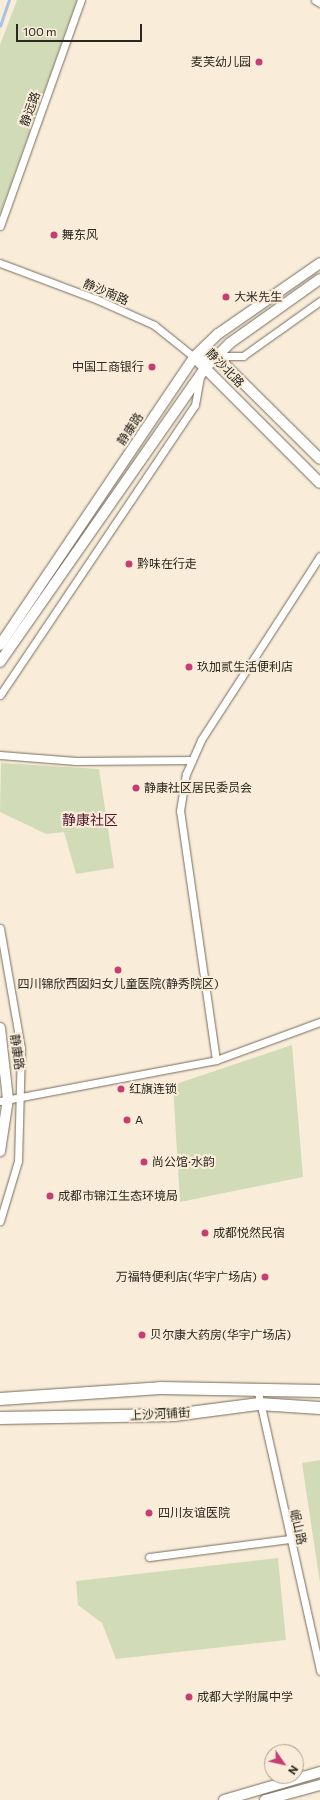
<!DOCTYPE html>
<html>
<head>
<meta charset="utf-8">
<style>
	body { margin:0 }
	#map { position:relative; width:320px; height:1800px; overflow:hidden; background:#f9edda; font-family:Commissioner,"Noto Sans SC",sans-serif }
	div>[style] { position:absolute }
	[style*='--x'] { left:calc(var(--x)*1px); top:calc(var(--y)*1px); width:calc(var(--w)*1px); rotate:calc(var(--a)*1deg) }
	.green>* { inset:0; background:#d2dbb8 }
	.stream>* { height:2.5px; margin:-1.25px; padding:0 1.25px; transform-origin:1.25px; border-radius:1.25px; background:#a9c1e5 }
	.roads { filter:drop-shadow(0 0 1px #766b5a) drop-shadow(0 0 1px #766b5a) }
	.street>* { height:7px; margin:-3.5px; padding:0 3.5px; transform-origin:3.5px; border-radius:3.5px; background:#fff }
	.secondary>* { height:10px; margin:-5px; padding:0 5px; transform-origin:5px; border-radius:5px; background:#fff }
	.primary>* { height:12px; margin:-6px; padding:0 6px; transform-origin:6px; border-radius:6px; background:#fff }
	.dots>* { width:11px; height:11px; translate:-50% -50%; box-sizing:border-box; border:2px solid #f9edda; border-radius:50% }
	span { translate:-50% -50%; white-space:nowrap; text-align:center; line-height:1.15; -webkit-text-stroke:4px #f9edda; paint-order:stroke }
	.poi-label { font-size:12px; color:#2c2720 }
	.right { translate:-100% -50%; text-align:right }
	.left { translate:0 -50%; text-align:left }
	.street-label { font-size:12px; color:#2c2720 }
	.quarter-label { font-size:14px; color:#53112c }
	.north { position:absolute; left:264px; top:1744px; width:40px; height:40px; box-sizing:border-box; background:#f9edda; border:1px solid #a79e90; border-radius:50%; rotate:124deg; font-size:11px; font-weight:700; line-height:16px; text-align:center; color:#2c2720 }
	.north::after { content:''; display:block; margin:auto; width:14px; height:18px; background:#c63c73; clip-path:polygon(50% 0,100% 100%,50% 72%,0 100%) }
	.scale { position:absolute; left:16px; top:24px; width:126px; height:18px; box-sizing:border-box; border:2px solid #2c2720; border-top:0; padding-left:5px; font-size:12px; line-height:14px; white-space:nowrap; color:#2c2720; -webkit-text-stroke:3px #f9edda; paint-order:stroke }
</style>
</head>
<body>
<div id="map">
	<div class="green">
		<i style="clip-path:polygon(17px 0,77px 0,0 214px,0 45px)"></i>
		<i style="clip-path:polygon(1px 763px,99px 769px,114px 868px,76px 874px,64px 832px,46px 834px,0 812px)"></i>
		<i style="clip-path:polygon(292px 1045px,303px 1177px,180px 1202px,173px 1085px)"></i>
		<i style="clip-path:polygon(320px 1460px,320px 1583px,302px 1463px)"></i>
		<i style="clip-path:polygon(278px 1558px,286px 1640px,116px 1659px,102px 1623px,78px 1605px,76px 1581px)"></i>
	</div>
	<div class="stream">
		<i style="--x:0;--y:26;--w:28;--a:-71"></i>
	</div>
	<div class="roads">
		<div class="street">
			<i style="--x:315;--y:0;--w:6;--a:31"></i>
			<i style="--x:0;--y:226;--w:240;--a:-70.3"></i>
			<i style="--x:0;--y:263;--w:103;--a:20.6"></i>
			<i style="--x:96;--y:299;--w:64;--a:24.1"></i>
			<i style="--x:154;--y:325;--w:51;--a:38.7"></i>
			<i style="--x:216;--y:356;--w:27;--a:0"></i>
			<i style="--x:243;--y:356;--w:95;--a:-35.5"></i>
			<i style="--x:0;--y:695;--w:349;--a:-56.1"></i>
			<i style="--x:195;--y:405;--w:28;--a:-80"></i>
			<i style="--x:0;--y:755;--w:76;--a:4.5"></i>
			<i style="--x:76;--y:761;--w:116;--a:-0.5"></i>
			<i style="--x:0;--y:928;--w:122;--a:80.1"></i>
			<i style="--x:21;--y:1048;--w:113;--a:91.5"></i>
			<i style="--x:18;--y:1161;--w:63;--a:106.7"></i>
			<i style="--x:216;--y:1060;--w:252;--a:-98.2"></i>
			<i style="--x:180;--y:811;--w:37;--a:-81"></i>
			<i style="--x:186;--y:774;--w:37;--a:-66"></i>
			<i style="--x:201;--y:740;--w:219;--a:-57.1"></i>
			<i style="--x:0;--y:1101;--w:220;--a:-10.7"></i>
			<i style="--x:216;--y:1060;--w:111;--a:-20.1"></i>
			<i style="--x:257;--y:1388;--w:290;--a:77.4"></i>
			<i style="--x:149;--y:1557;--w:142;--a:-7.3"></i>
		</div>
		<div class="secondary">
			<i style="--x:194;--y:357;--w:178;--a:45"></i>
			<i style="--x:194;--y:357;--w:22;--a:-3"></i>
			<i style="--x:216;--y:356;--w:146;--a:44.7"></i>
			<i style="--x:0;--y:645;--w:347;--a:-56"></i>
			<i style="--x:194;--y:357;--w:33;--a:-44"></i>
			<i style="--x:218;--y:334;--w:124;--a:-34.8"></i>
			<i style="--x:0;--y:662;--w:358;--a:-55.1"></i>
			<i style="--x:205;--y:368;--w:35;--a:-45"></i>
			<i style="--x:230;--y:343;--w:110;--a:-35.4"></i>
			<i style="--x:0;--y:1028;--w:71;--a:83.6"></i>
			<i style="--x:8;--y:1099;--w:53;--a:98.7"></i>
			<i style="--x:224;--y:1800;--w:100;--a:-16.3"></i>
			<i style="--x:265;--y:1800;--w:57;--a:-15.3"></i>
		</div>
		<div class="primary">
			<i style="--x:0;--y:1399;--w:160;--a:-3.9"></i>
			<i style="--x:160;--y:1388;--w:160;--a:1.1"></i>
			<i style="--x:0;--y:1418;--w:174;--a:-1"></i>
			<i style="--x:174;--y:1415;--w:86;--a:-7.4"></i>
			<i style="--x:259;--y:1404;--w:61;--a:3.8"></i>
		</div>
	</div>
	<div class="dots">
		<i style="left:259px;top:62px;background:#c63c73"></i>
		<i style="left:54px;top:235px;background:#c63c73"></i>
		<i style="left:226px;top:297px;background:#c63c73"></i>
		<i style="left:152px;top:367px;background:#c63c73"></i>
		<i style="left:129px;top:564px;background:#c63c73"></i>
		<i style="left:189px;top:667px;background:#c63c73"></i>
		<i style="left:136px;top:788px;background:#c63c73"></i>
		<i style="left:118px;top:970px;background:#c63c73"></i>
		<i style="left:121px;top:1089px;background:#c63c73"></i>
		<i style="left:127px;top:1120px;background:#c63c73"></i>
		<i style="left:144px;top:1162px;background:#c63c73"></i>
		<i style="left:50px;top:1196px;background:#c63c73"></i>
		<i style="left:205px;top:1233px;background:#c63c73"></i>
		<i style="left:265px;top:1277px;background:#c63c73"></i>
		<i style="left:142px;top:1335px;background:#c63c73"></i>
		<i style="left:149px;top:1513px;background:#c63c73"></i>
		<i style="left:189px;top:1697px;background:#c63c73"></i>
	</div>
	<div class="poi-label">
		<span class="right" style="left:251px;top:62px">麦芙幼儿园</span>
		<span class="left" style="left:62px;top:235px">舞东风</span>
		<span class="left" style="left:234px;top:297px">大米先生</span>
		<span class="right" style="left:144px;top:367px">中国工商银行</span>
		<span class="left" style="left:137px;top:564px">黔味在行走</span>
		<span class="left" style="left:197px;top:667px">玖加贰生活便利店</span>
		<span class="left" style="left:144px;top:788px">静康社区居民委员会</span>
		<span style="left:118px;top:984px">四川锦欣西囡妇女儿童医院(静秀院区)</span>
		<span class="left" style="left:129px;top:1089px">红旗连锁</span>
		<span class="left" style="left:135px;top:1120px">A</span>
		<span class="left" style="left:152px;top:1162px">尚公馆·水韵</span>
		<span class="left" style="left:58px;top:1196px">成都市锦江生态环境局</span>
		<span class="left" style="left:213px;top:1233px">成都悦然民宿</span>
		<span class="right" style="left:257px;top:1277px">万福特便利店(华宇广场店)</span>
		<span class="left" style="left:150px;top:1335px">贝尔康大药房(华宇广场店)</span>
		<span class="left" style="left:158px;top:1513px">四川友谊医院</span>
		<span class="left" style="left:197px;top:1697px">成都大学附属中学</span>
	</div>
	<div class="street-label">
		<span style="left:30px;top:109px;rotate:-70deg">静远路</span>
		<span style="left:106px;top:292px;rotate:23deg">静沙南路</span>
		<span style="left:225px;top:368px;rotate:46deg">静沙北路</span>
		<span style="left:130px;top:429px;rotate:-56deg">静康路</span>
		<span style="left:17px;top:1052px;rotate:82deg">静康路</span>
		<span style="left:160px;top:1414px;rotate:-3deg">上沙河铺街</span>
		<span style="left:298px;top:1527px;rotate:77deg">岷山路</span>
	</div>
	<div class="quarter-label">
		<span style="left:90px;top:820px">静康社区</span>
	</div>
	<div class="north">N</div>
	<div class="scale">100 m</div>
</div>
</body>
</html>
